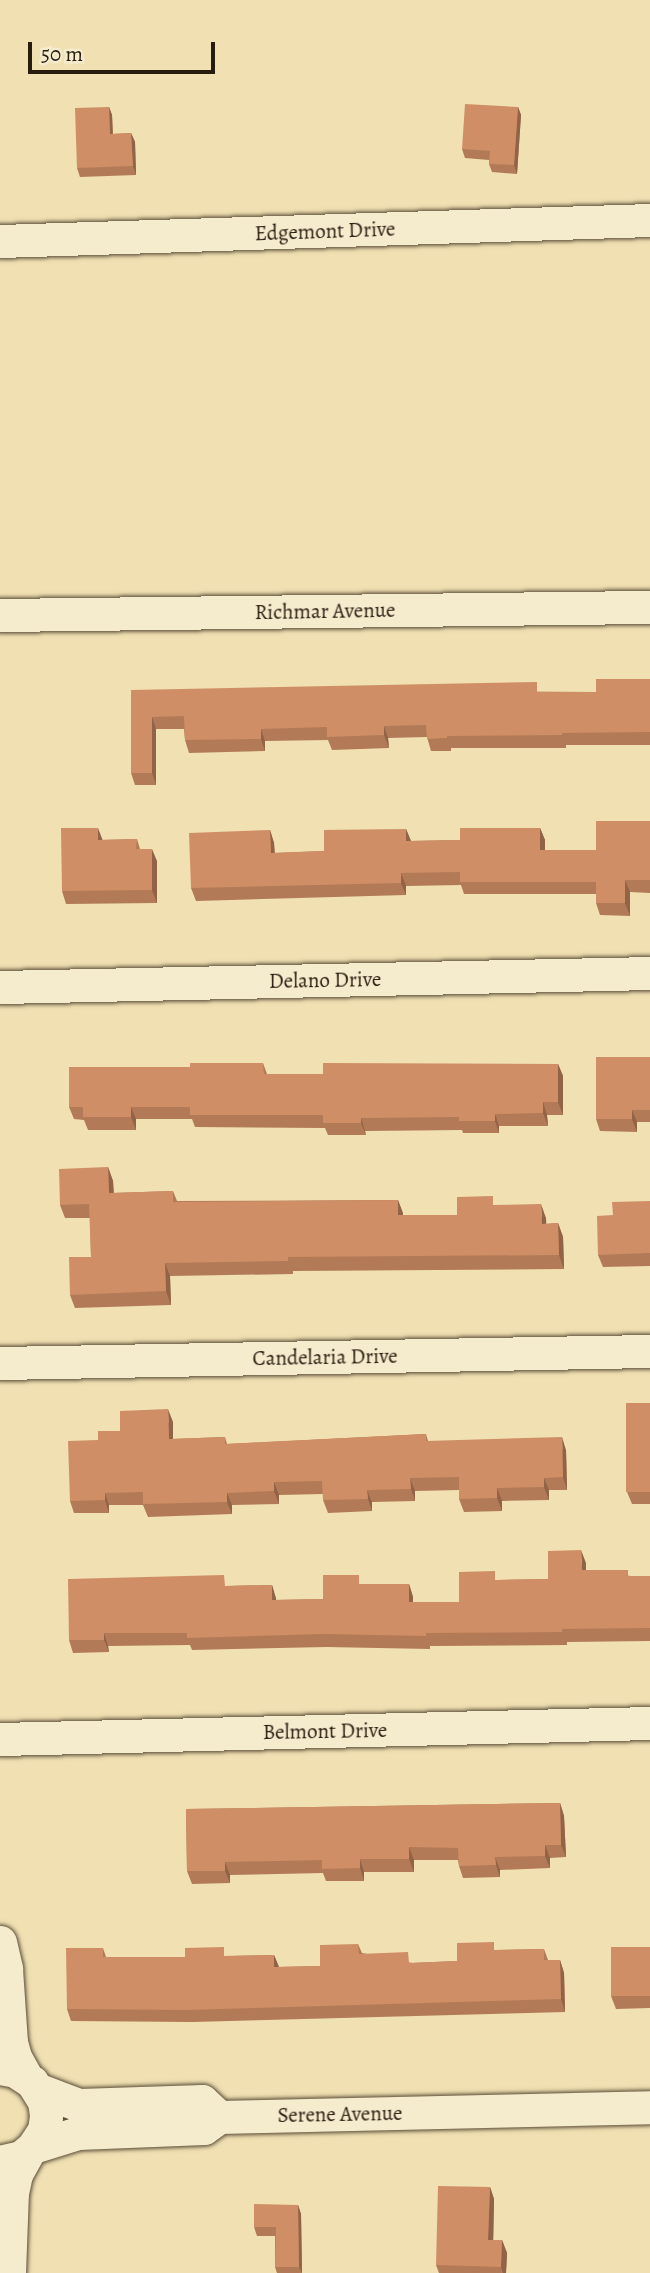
<!DOCTYPE html>
<html>
<head>
<meta charset="utf-8">
<style>
	body { margin:0 }
	#map { position:relative; width:650px; height:2273px; overflow:hidden; background:#f0e0b2; font-family:Alegreya,serif }
	div>[style] { position:absolute }
	[style*='--x'] { left:calc(var(--x)*1px); top:calc(var(--y)*1px); width:calc(var(--w)*1px); rotate:calc(var(--a)*1deg) }
	.roads { filter:drop-shadow(0 0 2px #5a4d38) drop-shadow(0 0 2px #5a4d38) }
	.minor>* { height:33px; margin:-16.5px; padding:0 16.5px; transform-origin:16.5px; border-radius:16.5px; background:#f5ebcd }
	.wall>* { inset:0; background:#b27a57 }
	.shaded-wall>* { inset:0; background:#916347 }
	.building>* { inset:0; background:#cf8e65; transform-origin:0 0 }
	span { translate:-50% -50%; white-space:nowrap; text-align:center; line-height:1.15; -webkit-text-stroke:5px #f5ebcd; paint-order:stroke }
	.street-label { font-size:21px; color:#281c0f }
	.scale { position:absolute; left:28px; top:42px; width:187px; height:32px; box-sizing:border-box; border:4px solid #281c0f; border-top:0; padding-left:9px; font-size:21px; line-height:24px; white-space:nowrap; color:#281c0f; -webkit-text-stroke:5px #f5ebcd; paint-order:stroke }
</style>
</head>
<body>
<div id="map">
	<div class="roads">
		<div class="minor">
			<i style="--x:0;--y:241;--w:650;--a:-1.85"></i>
			<i style="--x:0;--y:615;--w:650;--a:-0.71"></i>
			<i style="--x:0;--y:987;--w:650;--a:-1.23"></i>
			<i style="--x:0;--y:1363;--w:650;--a:-1.06"></i>
			<i style="--x:0;--y:1739;--w:650;--a:-1.41"></i>
			<i style="--x:0;--y:1942;--w:28;--a:77"></i>
			<i style="--x:6;--y:1969;--w:73;--a:86.1"></i>
			<i style="--x:11;--y:2042;--w:16;--a:75"></i>
			<i style="--x:15;--y:2057;--w:23;--a:61"></i>
			<i style="--x:0;--y:2068;--w:15;--a:11"></i>
			<i style="--x:15;--y:2071;--w:20;--a:33"></i>
			<i style="--x:32;--y:2082;--w:22;--a:58"></i>
			<i style="--x:44;--y:2101;--w:15;--a:82"></i>
			<i style="--x:46;--y:2116;--w:14;--a:98"></i>
			<i style="--x:44;--y:2130;--w:20;--a:123"></i>
			<i style="--x:33;--y:2147;--w:16;--a:140"></i>
			<i style="--x:21;--y:2157;--w:22;--a:167"></i>
			<i style="--x:39;--y:2090;--w:43;--a:20.6"></i>
			<i style="--x:79;--y:2105;--w:123;--a:-1.9"></i>
			<i style="--x:202;--y:2101;--w:23;--a:43"></i>
			<i style="--x:219;--y:2117;--w:431;--a:-1.3"></i>
			<i style="--x:33;--y:2147;--w:47;--a:-17.3"></i>
			<i style="--x:78;--y:2133;--w:126;--a:-2.3"></i>
			<i style="--x:204;--y:2128;--w:19;--a:-36"></i>
			<i style="--x:9;--y:2273;--w:80;--a:-87.9"></i>
			<i style="--x:12;--y:2193;--w:19;--a:-78"></i>
			<i style="--x:16;--y:2174;--w:25;--a:-61"></i>
		</div>
	</div>
	<div class="wall">
		<i style="clip-path:polygon(109px 107px,112px 115px,113px 134px,131px 133px,135px 142px,136px 175px,80px 177px,77px 168px)"></i>
		<i style="clip-path:polygon(518px 107px,521px 115px,517px 174px,492px 172px,489px 164px,489px 160px,465px 158px,462px 149px)"></i>
		<i style="clip-path:polygon(650px 679px,650px 745px,566px 745px,566px 748px,451px 748px,451px 751px,431px 751px,427px 737px,388px 738px,389px 748px,332px 750px,328px 740px,265px 741px,265px 751px,189px 753px,185px 740px,184px 729px,156px 729px,156px 785px,135px 785px,131px 773px,131px 690px,596px 692px)"></i>
		<i style="clip-path:polygon(650px 821px,650px 893px,630px 892px,630px 916px,600px 915px,596px 903px,596px 894px,464px 894px,461px 885px,406px 886px,406px 895px,196px 901px,191px 888px,270px 830px,274px 843px,275px 853px,324px 851px,406px 829px,411px 841px,460px 840px,540px 828px,545px 840px,545px 850px,596px 850px)"></i>
		<i style="clip-path:polygon(137px 839px,140px 849px,157px 861px,157px 903px,66px 904px,62px 891px,102px 840px)"></i>
		<i style="clip-path:polygon(650px 1057px,650px 1122px,637px 1122px,637px 1132px,600px 1131px,596px 1119px)"></i>
		<i style="clip-path:polygon(263px 1063px,267px 1074px,323px 1074px,558px 1064px,563px 1076px,563px 1115px,547px 1115px,548px 1126px,499px 1126px,499px 1133px,463px 1133px,462px 1130px,365px 1131px,366px 1135px,328px 1135px,325px 1128px,195px 1127px,192px 1119px,136px 1119px,136px 1130px,88px 1130px,84px 1120px,74px 1119px,69px 1107px,190px 1067px)"></i>
		<i style="clip-path:polygon(108px 1167px,113px 1181px,114px 1193px,173px 1191px,177px 1201px,398px 1200px,403px 1215px,457px 1215px,496px 1205px,546px 1218px,546px 1224px,558px 1223px,563px 1237px,564px 1269px,293px 1271px,293px 1274px,170px 1276px,171px 1305px,75px 1308px,70px 1295px,91px 1257px,90px 1218px,65px 1218px,60px 1205px)"></i>
		<i style="clip-path:polygon(650px 1201px,650px 1266px,603px 1267px,598px 1255px,613px 1215px)"></i>
		<i style="clip-path:polygon(650px 1403px,650px 1504px,632px 1504px,627px 1492px)"></i>
		<i style="clip-path:polygon(173px 1422px,173px 1439px,225px 1437px,227px 1444px,426px 1434px,428px 1441px,566px 1450px,567px 1490px,549px 1490px,549px 1500px,502px 1501px,502px 1511px,464px 1512px,459px 1499px,459px 1490px,415px 1491px,415px 1501px,372px 1502px,372px 1511px,328px 1513px,323px 1500px,323px 1494px,279px 1495px,279px 1504px,232px 1505px,232px 1514px,148px 1517px,143px 1505px,109px 1505px,109px 1513px,74px 1513px,70px 1501px,98px 1440px,120px 1431px)"></i>
		<i style="clip-path:polygon(586px 1563px,586px 1570px,631px 1576px,650px 1576px,650px 1641px,567px 1642px,567px 1645px,430px 1646px,430px 1649px,327px 1647px,192px 1650px,190px 1645px,108px 1646px,109px 1652px,73px 1653px,69px 1640px,228px 1586px,272px 1585px,276px 1600px,323px 1599px,362px 1584px,409px 1584px,413px 1597px,413px 1602px,459px 1602px,498px 1580px,548px 1579px)"></i>
		<i style="clip-path:polygon(560px 1803px,564px 1816px,566px 1857px,550px 1858px,550px 1868px,500px 1870px,500px 1877px,463px 1878px,459px 1866px,458px 1860px,414px 1860px,414px 1872px,364px 1872px,364px 1881px,326px 1881px,323px 1873px,230px 1875px,230px 1883px,192px 1884px,187px 1871px,186px 1809px)"></i>
		<i style="clip-path:polygon(358px 1944px,362px 1953px,412px 1963px,457px 1961px,497px 1950px,544px 1949px,548px 1960px,560px 1960px,564px 1973px,565px 2012px,192px 2022px,71px 2021px,67px 2009px,103px 1948px,106px 1957px,185px 1957px,274px 1955px,279px 1967px,320px 1966px)"></i>
		<i style="clip-path:polygon(650px 1947px,650px 2008px,616px 2009px,611px 1996px)"></i>
		<i style="clip-path:polygon(490px 2187px,494px 2199px,493px 2240px,502px 2240px,507px 2253px,506px 2273px,439px 2273px,436px 2265px)"></i>
		<i style="clip-path:polygon(298px 2205px,301px 2214px,302px 2273px,277px 2273px,275px 2267px,275px 2236px,257px 2236px,254px 2227px)"></i>
	</div>
	<div class="shaded-wall">
		<i style="clip-path:polygon(109px 107px,112px 115px,113px 143px,110px 134px)"></i>
		<i style="clip-path:polygon(518px 107px,521px 115px,517px 174px,514px 165px)"></i>
		<i style="clip-path:polygon(131px 133px,135px 142px,136px 175px,133px 166px)"></i>
		<i style="clip-path:polygon(152px 717px,156px 729px,156px 785px,152px 773px)"></i>
		<i style="clip-path:polygon(384px 726px,388px 738px,389px 748px,384px 735px)"></i>
		<i style="clip-path:polygon(261px 729px,265px 741px,265px 751px,261px 739px)"></i>
		<i style="clip-path:polygon(98px 828px,103px 841px,98px 840px)"></i>
		<i style="clip-path:polygon(540px 828px,545px 840px,545px 863px,540px 850px)"></i>
		<i style="clip-path:polygon(406px 829px,411px 841px,406px 841px)"></i>
		<i style="clip-path:polygon(270px 830px,274px 843px,275px 866px,271px 853px)"></i>
		<i style="clip-path:polygon(152px 849px,157px 861px,157px 903px,152px 890px)"></i>
		<i style="clip-path:polygon(401px 873px,406px 886px,406px 895px,401px 883px)"></i>
		<i style="clip-path:polygon(625px 880px,630px 892px,630px 916px,625px 903px)"></i>
		<i style="clip-path:polygon(558px 1064px,563px 1076px,563px 1115px,558px 1102px)"></i>
		<i style="clip-path:polygon(543px 1102px,547px 1115px,548px 1126px,543px 1113px)"></i>
		<i style="clip-path:polygon(131px 1107px,136px 1119px,136px 1130px,131px 1117px)"></i>
		<i style="clip-path:polygon(632px 1110px,637px 1122px,637px 1132px,632px 1119px)"></i>
		<i style="clip-path:polygon(495px 1114px,499px 1126px,499px 1133px,495px 1121px)"></i>
		<i style="clip-path:polygon(361px 1118px,365px 1131px,366px 1135px,361px 1123px)"></i>
		<i style="clip-path:polygon(108px 1167px,113px 1181px,114px 1207px,109px 1193px)"></i>
		<i style="clip-path:polygon(398px 1200px,403px 1213px,403px 1229px,398px 1215px)"></i>
		<i style="clip-path:polygon(541px 1204px,546px 1218px,547px 1238px,542px 1224px)"></i>
		<i style="clip-path:polygon(558px 1223px,563px 1237px,564px 1269px,559px 1255px)"></i>
		<i style="clip-path:polygon(165px 1263px,170px 1276px,171px 1305px,166px 1291px)"></i>
		<i style="clip-path:polygon(168px 1409px,173px 1422px,173px 1451px,169px 1439px)"></i>
		<i style="clip-path:polygon(562px 1437px,566px 1450px,567px 1490px,563px 1477px)"></i>
		<i style="clip-path:polygon(410px 1478px,415px 1491px,415px 1501px,411px 1489px)"></i>
		<i style="clip-path:polygon(544px 1478px,549px 1490px,549px 1500px,544px 1487px)"></i>
		<i style="clip-path:polygon(274px 1482px,279px 1495px,279px 1504px,274px 1491px)"></i>
		<i style="clip-path:polygon(497px 1488px,502px 1501px,502px 1511px,497px 1498px)"></i>
		<i style="clip-path:polygon(367px 1490px,372px 1502px,372px 1511px,368px 1499px)"></i>
		<i style="clip-path:polygon(105px 1493px,109px 1505px,109px 1513px,105px 1500px)"></i>
		<i style="clip-path:polygon(227px 1493px,232px 1505px,232px 1514px,227px 1502px)"></i>
		<i style="clip-path:polygon(581px 1550px,586px 1563px,586px 1582px,582px 1570px)"></i>
		<i style="clip-path:polygon(409px 1584px,413px 1597px,413px 1615px,409px 1602px)"></i>
		<i style="clip-path:polygon(272px 1585px,276px 1598px,277px 1613px,272px 1600px)"></i>
		<i style="clip-path:polygon(104px 1633px,108px 1646px,109px 1652px,104px 1640px)"></i>
		<i style="clip-path:polygon(560px 1803px,564px 1816px,566px 1857px,561px 1845px)"></i>
		<i style="clip-path:polygon(545px 1845px,550px 1858px,550px 1868px,545px 1856px)"></i>
		<i style="clip-path:polygon(409px 1847px,414px 1860px,414px 1872px,409px 1859px)"></i>
		<i style="clip-path:polygon(495px 1857px,500px 1870px,500px 1877px,496px 1865px)"></i>
		<i style="clip-path:polygon(360px 1859px,364px 1872px,364px 1881px,360px 1868px)"></i>
		<i style="clip-path:polygon(225px 1862px,230px 1875px,230px 1883px,225px 1871px)"></i>
		<i style="clip-path:polygon(274px 1955px,279px 1967px,274px 1967px)"></i>
		<i style="clip-path:polygon(560px 1960px,564px 1973px,565px 2012px,561px 1999px)"></i>
		<i style="clip-path:polygon(490px 2187px,494px 2199px,493px 2253px,488px 2240px)"></i>
		<i style="clip-path:polygon(298px 2205px,301px 2214px,302px 2273px,299px 2267px)"></i>
		<i style="clip-path:polygon(502px 2240px,507px 2253px,506px 2273px,503px 2273px,501px 2267px)"></i>
	</div>
	<div class="building">
		<i style="clip-path:polygon(465px 104px,518px 107px,514px 165px,489px 164px,490px 151px,462px 149px)"></i>
		<i style="clip-path:polygon(109px 107px,110px 134px,131px 133px,133px 166px,77px 168px,75px 108px)"></i>
		<i style="clip-path:polygon(596px 679px,650px 679px,650px 732px,562px 733px,562px 735px,447px 736px,447px 738px,427px 739px,426px 725px,384px 726px,384px 735px,327px 737px,327px 727px,261px 729px,261px 739px,185px 740px,184px 716px,152px 717px,152px 773px,131px 773px,131px 690px,537px 682px,537px 692px,596px 692px)"></i>
		<i style="clip-path:polygon(596px 821px,650px 821px,650px 880px,625px 880px,625px 903px,596px 903px,596px 882px,460px 882px,460px 872px,401px 873px,401px 883px,191px 888px,189px 833px,270px 830px,271px 853px,324px 851px,324px 830px,406px 829px,406px 841px,460px 840px,460px 828px,540px 828px,540px 850px,596px 850px)"></i>
		<i style="clip-path:polygon(61px 828px,98px 828px,98px 840px,137px 839px,136px 849px,152px 849px,152px 890px,62px 891px)"></i>
		<i style="clip-path:polygon(596px 1057px,650px 1057px,650px 1110px,632px 1110px,632px 1119px,596px 1119px)"></i>
		<i style="clip-path:polygon(190px 1063px,263px 1063px,264px 1074px,323px 1074px,323px 1063px,558px 1064px,558px 1102px,543px 1102px,543px 1113px,495px 1114px,495px 1121px,459px 1121px,459px 1117px,361px 1118px,361px 1123px,323px 1123px,323px 1115px,190px 1115px,190px 1107px,131px 1107px,131px 1117px,83px 1117px,83px 1107px,69px 1107px,69px 1067px,190px 1067px)"></i>
		<i style="clip-path:polygon(108px 1167px,109px 1193px,173px 1191px,173px 1202px,398px 1200px,398px 1215px,457px 1215px,457px 1197px,493px 1196px,493px 1205px,541px 1204px,542px 1224px,558px 1223px,559px 1255px,288px 1257px,288px 1261px,165px 1263px,166px 1291px,70px 1295px,69px 1257px,91px 1257px,89px 1204px,60px 1205px,59px 1169px)"></i>
		<i style="clip-path:polygon(650px 1201px,650px 1253px,598px 1255px,597px 1216px,613px 1215px,612px 1202px)"></i>
		<i style="left:626px;top:1403px;width:24px;height:89px"></i>
		<i style="clip-path:polygon(168px 1409px,169px 1439px,225px 1437px,225px 1444px,426px 1434px,426px 1441px,562px 1437px,563px 1477px,544px 1478px,544px 1487px,497px 1488px,497px 1498px,459px 1499px,459px 1477px,410px 1478px,411px 1489px,367px 1490px,368px 1499px,323px 1500px,322px 1481px,274px 1482px,274px 1491px,227px 1493px,227px 1502px,143px 1504px,143px 1492px,105px 1493px,105px 1500px,70px 1501px,68px 1441px,98px 1440px,98px 1431px,120px 1431px,120px 1411px)"></i>
		<i style="clip-path:polygon(581px 1550px,582px 1570px,628px 1570px,628px 1576px,650px 1576px,650px 1628px,562px 1629px,562px 1632px,426px 1633px,426px 1636px,323px 1634px,187px 1638px,187px 1633px,104px 1633px,104px 1640px,69px 1640px,68px 1579px,224px 1575px,225px 1586px,272px 1585px,272px 1600px,323px 1599px,323px 1575px,359px 1575px,359px 1584px,409px 1584px,409px 1602px,459px 1602px,459px 1572px,495px 1571px,495px 1580px,548px 1579px,548px 1551px)"></i>
		<i style="clip-path:polygon(560px 1803px,561px 1845px,545px 1845px,545px 1856px,495px 1857px,496px 1865px,459px 1866px,458px 1848px,409px 1847px,409px 1859px,360px 1859px,360px 1868px,322px 1869px,322px 1860px,225px 1862px,225px 1871px,187px 1871px,186px 1809px)"></i>
		<i style="clip-path:polygon(494px 1942px,494px 1950px,544px 1949px,544px 1960px,560px 1960px,561px 1999px,187px 2010px,67px 2009px,66px 1948px,103px 1948px,103px 1957px,185px 1957px,185px 1948px,224px 1947px,224px 1956px,274px 1955px,274px 1967px,320px 1966px,320px 1945px,358px 1944px,359px 1954px,408px 1952px,409px 1963px,457px 1961px,457px 1943px)"></i>
		<i style="left:611px;top:1947px;width:39px;height:49px"></i>
		<i style="clip-path:polygon(438px 2186px,490px 2187px,488px 2240px,502px 2240px,501px 2267px,436px 2265px)"></i>
		<i style="clip-path:polygon(254px 2204px,298px 2205px,299px 2267px,275px 2267px,276px 2227px,254px 2227px)"></i>
	</div>
	<div class="street-label">
		<span style="left:325px;top:231px;rotate:-2deg">Edgemont Drive</span>
		<span style="left:325px;top:611px;rotate:-1deg">Richmar Avenue</span>
		<span style="left:325px;top:980px;rotate:-1deg">Delano Drive</span>
		<span style="left:325px;top:1357px;rotate:-1deg">Candelaria Drive</span>
		<span style="left:325px;top:1731px;rotate:-1deg">Belmont Drive</span>
		<span style="left:340px;top:2114px;rotate:-1deg">Serene Avenue</span>
	</div>
	<div class="scale">50 m</div>
</div>
</body>
</html>
